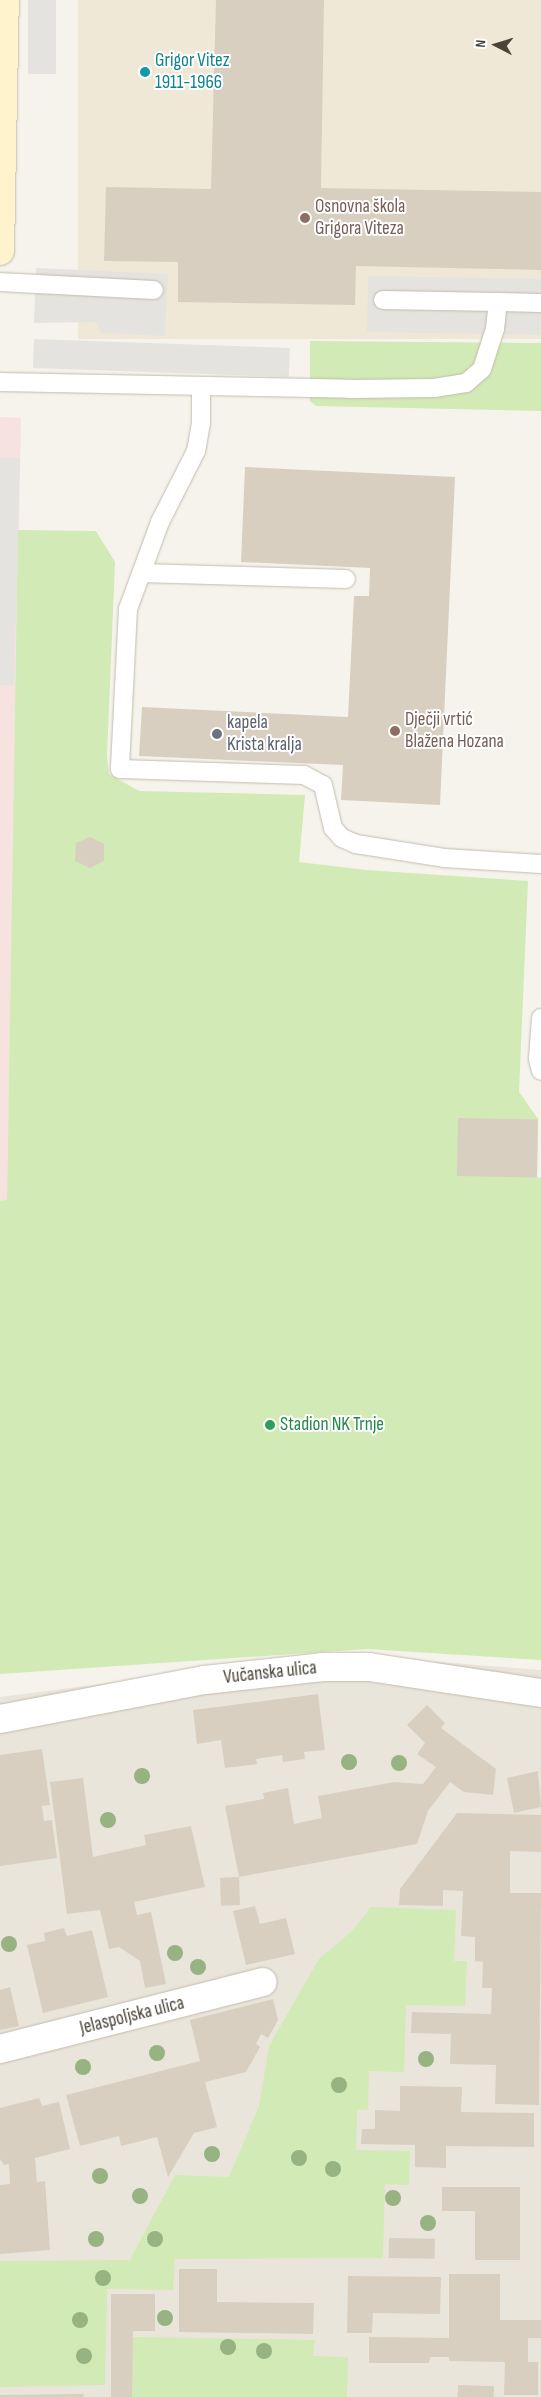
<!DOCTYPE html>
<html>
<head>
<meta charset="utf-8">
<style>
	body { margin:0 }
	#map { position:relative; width:541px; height:2397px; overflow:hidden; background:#f6f3ec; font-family:"Sofia Sans Condensed",sans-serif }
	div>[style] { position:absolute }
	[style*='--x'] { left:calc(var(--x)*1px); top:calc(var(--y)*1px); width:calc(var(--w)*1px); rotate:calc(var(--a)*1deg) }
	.residential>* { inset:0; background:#eae5da }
	.education>* { inset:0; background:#efe8d6; transform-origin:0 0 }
	.medical>* { inset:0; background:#f6e3e0 }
	.green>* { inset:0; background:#d2eab5 }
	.parking>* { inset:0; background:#e5e3e0; transform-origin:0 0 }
	.building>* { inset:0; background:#d8cfc1; transform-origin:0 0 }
	.roads { filter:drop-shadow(0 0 1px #c2bbae) drop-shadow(0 0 1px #c2bbae) }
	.lane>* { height:18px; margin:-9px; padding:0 9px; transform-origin:9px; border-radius:9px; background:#fff }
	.street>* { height:28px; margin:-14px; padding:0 14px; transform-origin:14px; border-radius:14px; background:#fff }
	.secondary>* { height:28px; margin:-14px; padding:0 14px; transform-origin:14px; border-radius:14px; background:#fff3cd }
	.trees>* { width:16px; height:16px; margin:-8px; border-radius:50%; background:#97b381 }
	.dots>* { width:14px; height:14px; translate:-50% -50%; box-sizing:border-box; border:2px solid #fff; border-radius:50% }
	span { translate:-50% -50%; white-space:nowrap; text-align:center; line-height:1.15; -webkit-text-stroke:4px #fff; paint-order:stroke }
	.culture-label { font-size:19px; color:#0d838f }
	.left { translate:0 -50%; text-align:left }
	.education-label { font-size:19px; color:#785e54 }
	.worship-label { font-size:19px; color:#5b616d }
	.leisure-label { font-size:19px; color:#27864d }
	.street-label { font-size:19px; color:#4b4439 }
	.north { position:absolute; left:471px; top:20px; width:50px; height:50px; -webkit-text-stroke:4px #fff; paint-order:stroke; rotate:275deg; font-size:14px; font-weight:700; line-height:20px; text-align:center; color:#4b4439 }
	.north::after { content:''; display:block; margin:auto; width:18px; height:22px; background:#4b4439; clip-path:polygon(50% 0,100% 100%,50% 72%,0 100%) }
</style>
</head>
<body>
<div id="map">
	<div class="residential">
		<i style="clip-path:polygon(362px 1656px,541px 1670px,541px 2397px,0 2397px,0 1697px,266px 1663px)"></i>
	</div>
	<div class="education">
		<i style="left:78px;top:0;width:463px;height:339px"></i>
	</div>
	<div class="medical">
		<i style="clip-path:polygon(0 417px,21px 418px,7px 1201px,0 1201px)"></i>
	</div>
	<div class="green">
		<i style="clip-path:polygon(310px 341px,541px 343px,541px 411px,316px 406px,310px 401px)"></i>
		<i style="clip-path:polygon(18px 530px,96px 531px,115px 562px,107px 756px,109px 774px,139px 791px,305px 795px,299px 862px,366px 870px,528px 881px,519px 1092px,538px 1119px,537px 1177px,541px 1178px,541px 1660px,367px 1649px,0 1674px,0 1201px,7px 1200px)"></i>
		<i style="clip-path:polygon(371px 1907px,456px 1910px,454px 1961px,467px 1961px,465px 2006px,406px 2005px,404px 2072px,369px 2071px,368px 2110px,357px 2110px,356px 2150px,410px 2151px,409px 2185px,385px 2184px,383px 2258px,175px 2259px,173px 2290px,107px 2289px,105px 2385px,0 2387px,0 2261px,130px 2260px,175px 2175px,229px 2177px,259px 2106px,269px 2047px,278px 2030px,319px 1959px,352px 1931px)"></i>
		<i style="clip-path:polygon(132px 2337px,315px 2340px,313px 2356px,348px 2357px,347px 2397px,132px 2397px)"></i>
	</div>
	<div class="parking">
		<i style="left:28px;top:0;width:28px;height:74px"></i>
		<i style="clip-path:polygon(36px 268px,168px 274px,165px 336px,101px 333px,96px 322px,34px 323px)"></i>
		<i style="left:368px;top:276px;width:173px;height:56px;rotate:1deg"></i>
		<i style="left:34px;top:339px;width:256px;height:29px;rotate:2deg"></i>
		<i style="clip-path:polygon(0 457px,20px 458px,14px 685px,0 685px)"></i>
	</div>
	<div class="building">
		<i style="clip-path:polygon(216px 0,324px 0,321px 188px,541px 192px,541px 270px,356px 266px,355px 305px,178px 302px,178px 262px,104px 261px,106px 187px,211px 189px)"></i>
		<i style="clip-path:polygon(245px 467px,455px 477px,440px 805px,341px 800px,343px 765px,139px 756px,142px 707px,348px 717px,354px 596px,369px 596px,370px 568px,241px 562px)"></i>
		<i style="clip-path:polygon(90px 837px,104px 844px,104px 861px,90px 868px,75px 861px,76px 843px)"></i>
		<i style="left:458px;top:1118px;width:80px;height:58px;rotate:1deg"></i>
		<i style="clip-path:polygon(318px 1694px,325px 1750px,304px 1752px,305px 1759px,283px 1762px,282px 1755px,256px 1759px,257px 1764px,225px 1768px,221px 1740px,197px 1744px,193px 1710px)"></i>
		<i style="clip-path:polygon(427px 1705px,445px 1723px,441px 1728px,496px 1769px,493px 1795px,464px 1792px,450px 1782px,428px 1811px,417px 1844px,239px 1877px,225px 1806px,264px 1799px,263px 1793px,288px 1788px,294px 1824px,322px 1818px,318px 1796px,394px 1782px,423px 1784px,436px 1767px,417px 1754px,425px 1743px,407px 1725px)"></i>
		<i style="clip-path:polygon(42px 1749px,50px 1805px,42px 1806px,44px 1821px,52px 1820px,57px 1858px,0 1866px,0 1755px)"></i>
		<i style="clip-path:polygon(538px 1771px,541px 1807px,514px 1813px,507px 1778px)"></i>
		<i style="clip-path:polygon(83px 1778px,93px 1857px,146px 1845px,144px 1835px,191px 1826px,205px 1887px,134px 1902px,137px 1915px,151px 1912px,166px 1984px,145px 1988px,140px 1961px,119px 1947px,109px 1949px,100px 1910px,67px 1914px,50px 1782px)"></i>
		<i style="clip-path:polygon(457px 1813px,541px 1815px,541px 1852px,510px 1851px,510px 1893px,541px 1893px,539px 2105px,495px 2104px,496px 2065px,450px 2064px,451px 2034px,411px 2033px,412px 2012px,491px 2014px,492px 1988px,482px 1988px,483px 1962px,475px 1961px,475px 1937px,461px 1936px,463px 1891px,443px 1890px,443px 1906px,399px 1905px,400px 1889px)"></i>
		<i style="left:239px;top:1877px;width:28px;height:19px;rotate:88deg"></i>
		<i style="clip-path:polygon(255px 1906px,260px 1924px,286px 1918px,295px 1954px,246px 1965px,233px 1911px)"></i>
		<i style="clip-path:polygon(64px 1928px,67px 1936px,92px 1930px,108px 1997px,43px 2013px,27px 1945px,45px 1941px,44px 1933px)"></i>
		<i style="clip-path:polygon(10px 1987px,19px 2026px,0 2030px,0 1990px)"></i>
		<i style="clip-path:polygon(273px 1999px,278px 2020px,268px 2038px,261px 2034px,256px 2044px,260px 2047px,246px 2072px,205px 2082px,217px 2127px,194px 2133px,168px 2177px,157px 2137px,121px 2146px,119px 2136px,80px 2146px,66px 2095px,200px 2061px,190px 2020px)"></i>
		<i style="clip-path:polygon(400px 2086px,462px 2087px,461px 2112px,534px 2113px,534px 2147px,446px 2146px,446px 2168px,415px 2167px,415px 2145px,361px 2144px,362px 2129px,375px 2129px,375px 2110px,400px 2111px)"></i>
		<i style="clip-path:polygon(39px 2098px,42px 2106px,59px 2102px,70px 2149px,35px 2158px,37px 2182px,45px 2181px,50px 2250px,0 2254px,0 2185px,10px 2184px,9px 2164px,4px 2165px,0 2159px,0 2108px)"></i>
		<i style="clip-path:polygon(442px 2187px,520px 2187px,520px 2260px,475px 2260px,475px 2211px,442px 2211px)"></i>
		<i style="left:389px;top:2238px;width:46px;height:20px;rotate:1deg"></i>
		<i style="clip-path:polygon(179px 2269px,217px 2269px,217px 2302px,314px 2303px,313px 2334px,179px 2332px)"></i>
		<i style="clip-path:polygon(449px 2274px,500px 2274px,500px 2320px,541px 2320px,541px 2338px,528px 2338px,528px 2362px,538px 2362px,538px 2395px,504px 2395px,505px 2362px,449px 2361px,449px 2357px,430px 2357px,429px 2363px,369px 2363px,369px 2337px,449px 2338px)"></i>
		<i style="clip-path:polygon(348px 2276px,441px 2277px,440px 2314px,373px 2313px,372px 2333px,347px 2333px)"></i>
		<i style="clip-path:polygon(111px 2294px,155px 2294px,155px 2331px,133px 2331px,132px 2397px,111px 2397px)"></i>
		<i style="left:458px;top:2385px;width:36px;height:12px;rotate:2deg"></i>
		<i style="clip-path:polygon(84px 2394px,83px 2397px,0 2397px,0 2395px)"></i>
	</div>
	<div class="roads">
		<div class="lane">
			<i style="--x:0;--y:282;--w:154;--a:3"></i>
			<i style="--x:498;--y:302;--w:43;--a:1.3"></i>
			<i style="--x:0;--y:382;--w:351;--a:1.1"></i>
			<i style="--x:351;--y:389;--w:83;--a:-0.7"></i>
			<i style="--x:434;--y:388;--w:32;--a:-9"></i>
			<i style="--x:466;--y:383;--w:21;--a:-41"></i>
			<i style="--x:482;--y:369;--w:42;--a:-72"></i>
			<i style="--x:495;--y:329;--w:27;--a:-84"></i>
			<i style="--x:498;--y:302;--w:115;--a:-179"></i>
			<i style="--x:201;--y:386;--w:37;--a:90"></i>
			<i style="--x:201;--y:423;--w:28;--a:100"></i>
			<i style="--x:196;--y:451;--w:80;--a:116.9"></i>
			<i style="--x:160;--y:522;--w:93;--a:110.2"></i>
			<i style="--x:128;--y:609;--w:160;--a:92.9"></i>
			<i style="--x:120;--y:769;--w:184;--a:1.9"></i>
			<i style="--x:304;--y:775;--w:21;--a:28"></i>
			<i style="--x:323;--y:785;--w:44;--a:76.9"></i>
			<i style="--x:333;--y:828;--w:13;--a:48"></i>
			<i style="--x:342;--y:838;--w:15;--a:23"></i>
			<i style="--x:356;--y:844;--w:89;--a:9"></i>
			<i style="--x:444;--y:858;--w:97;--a:3.5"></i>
			<i style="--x:142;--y:573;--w:204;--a:1.7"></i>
			<i style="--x:541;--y:1018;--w:41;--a:94.2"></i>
			<i style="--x:538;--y:1059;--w:12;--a:76"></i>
		</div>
		<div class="street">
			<i style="--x:0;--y:1719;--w:209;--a:-10.8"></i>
			<i style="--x:205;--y:1680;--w:118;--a:-6.3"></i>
			<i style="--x:322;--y:1667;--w:47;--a:0"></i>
			<i style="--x:369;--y:1667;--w:174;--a:8.6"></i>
			<i style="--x:0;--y:2049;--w:271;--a:-14.3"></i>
		</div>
		<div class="secondary">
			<i style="--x:0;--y:251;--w:251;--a:-88.9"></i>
		</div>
	</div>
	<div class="trees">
		<i style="left:349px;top:1762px"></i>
		<i style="left:399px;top:1763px"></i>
		<i style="left:142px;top:1776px"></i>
		<i style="left:108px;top:1820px"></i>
		<i style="left:9px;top:1944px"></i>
		<i style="left:175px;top:1953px"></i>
		<i style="left:198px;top:1967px"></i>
		<i style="left:157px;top:2053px"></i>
		<i style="left:426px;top:2059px"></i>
		<i style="left:83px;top:2067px"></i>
		<i style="left:339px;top:2085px"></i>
		<i style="left:212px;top:2154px"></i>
		<i style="left:299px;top:2158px"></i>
		<i style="left:333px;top:2169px"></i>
		<i style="left:100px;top:2176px"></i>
		<i style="left:140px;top:2196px"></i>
		<i style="left:393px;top:2198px"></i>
		<i style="left:428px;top:2223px"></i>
		<i style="left:96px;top:2239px"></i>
		<i style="left:155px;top:2239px"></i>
		<i style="left:103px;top:2278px"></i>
		<i style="left:165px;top:2318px"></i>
		<i style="left:80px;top:2320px"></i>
		<i style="left:228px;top:2347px"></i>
		<i style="left:264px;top:2351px"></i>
		<i style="left:84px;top:2356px"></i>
	</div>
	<div class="dots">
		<i style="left:145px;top:72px;background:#0f9aa8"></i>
		<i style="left:305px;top:218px;background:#8d6e63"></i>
		<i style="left:395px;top:731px;background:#8d6e63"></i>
		<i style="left:217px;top:734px;background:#6b7280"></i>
		<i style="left:270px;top:1425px;background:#2e9e5b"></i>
	</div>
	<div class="culture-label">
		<span class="left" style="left:155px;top:72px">Grigor Vitez<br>1911-1966</span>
	</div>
	<div class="education-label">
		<span class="left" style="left:315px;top:218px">Osnovna škola<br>Grigora Viteza</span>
		<span class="left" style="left:405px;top:731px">Dječji vrtić<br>Blažena Hozana</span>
	</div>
	<div class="worship-label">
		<span class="left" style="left:227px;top:734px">kapela<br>Krista kralja</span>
	</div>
	<div class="leisure-label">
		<span class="left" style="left:280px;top:1425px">Stadion NK Trnje</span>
	</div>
	<div class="street-label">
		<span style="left:270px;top:1673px;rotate:-6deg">Vučanska ulica</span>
		<span style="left:132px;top:2016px;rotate:-14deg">Jelaspoljska ulica</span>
	</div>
	<div class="north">N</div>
</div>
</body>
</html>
